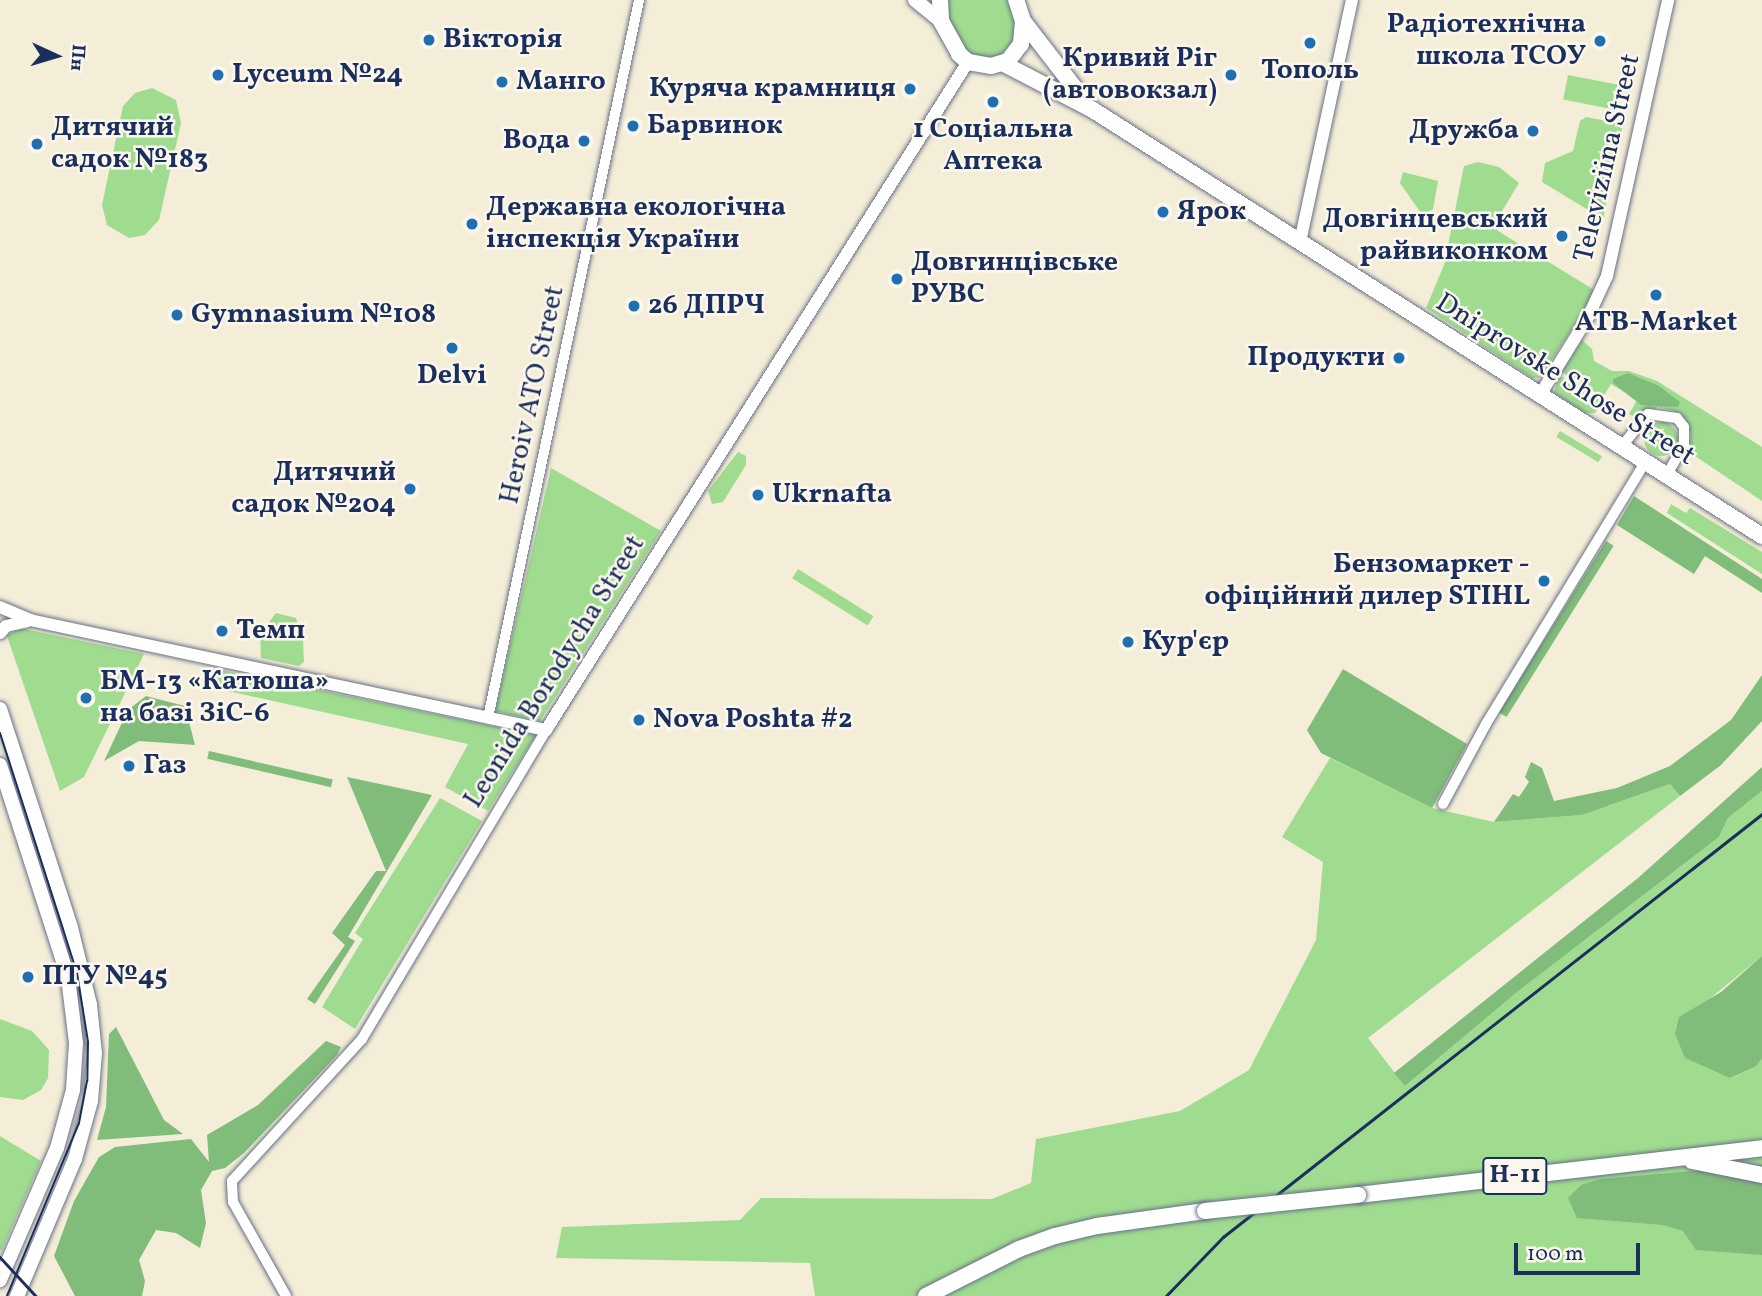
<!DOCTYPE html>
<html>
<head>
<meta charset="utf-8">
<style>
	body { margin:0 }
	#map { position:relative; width:1762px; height:1296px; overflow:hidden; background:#f4edd7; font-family:Vollkorn,serif }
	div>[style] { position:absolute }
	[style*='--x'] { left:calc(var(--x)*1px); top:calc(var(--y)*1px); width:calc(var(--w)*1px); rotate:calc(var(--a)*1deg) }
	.green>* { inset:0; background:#a0dc8f; transform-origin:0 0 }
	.round { border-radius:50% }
	.forest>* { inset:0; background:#80bc7a; transform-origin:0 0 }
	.roads { filter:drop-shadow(0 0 2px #677288) drop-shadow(0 0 2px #677288) }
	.minor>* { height:10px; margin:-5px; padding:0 5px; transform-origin:5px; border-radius:5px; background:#fff }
	.tertiary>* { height:12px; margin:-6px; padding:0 6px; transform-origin:6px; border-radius:6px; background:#fff }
	.secondary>* { height:14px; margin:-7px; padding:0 7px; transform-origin:7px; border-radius:7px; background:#fff }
	.primary>* { height:16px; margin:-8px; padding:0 8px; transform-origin:8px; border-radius:8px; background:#fff }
	.tram>* { height:2px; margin:-1px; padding:0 1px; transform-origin:1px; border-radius:1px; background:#1b2f5e }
	.rail>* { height:2.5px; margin:-1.25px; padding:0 1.25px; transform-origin:1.25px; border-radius:1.25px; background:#1b2f5e }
	.bridges { filter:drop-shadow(0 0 2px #677288) drop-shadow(0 0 2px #677288) }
	.primary-bridge>* { height:16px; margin:-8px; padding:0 8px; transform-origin:8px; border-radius:8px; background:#fff }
	.dots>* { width:19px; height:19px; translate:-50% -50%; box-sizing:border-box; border:4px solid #fbf7ec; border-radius:50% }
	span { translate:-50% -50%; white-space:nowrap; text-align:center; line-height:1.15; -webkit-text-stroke:5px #fbf7ec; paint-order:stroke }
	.shield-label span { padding:2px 5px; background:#fbf7ec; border:2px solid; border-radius:5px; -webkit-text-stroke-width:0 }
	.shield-label { font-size:26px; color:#1b2f5e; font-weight:700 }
	.poi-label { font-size:28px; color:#1b2f5e; font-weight:700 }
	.right { translate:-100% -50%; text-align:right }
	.left { translate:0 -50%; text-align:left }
	.street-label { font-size:28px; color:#1b2f5e }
	.north { position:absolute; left:21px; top:21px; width:70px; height:70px; -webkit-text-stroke:5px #fbf7ec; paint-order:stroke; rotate:94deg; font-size:19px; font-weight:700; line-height:28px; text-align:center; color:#1b2f5e }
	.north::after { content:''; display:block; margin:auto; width:24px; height:32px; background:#1b2f5e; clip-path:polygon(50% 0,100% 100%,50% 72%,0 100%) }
	.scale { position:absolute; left:1514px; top:1243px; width:126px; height:32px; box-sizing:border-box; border:4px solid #1b2f5e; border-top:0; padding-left:9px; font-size:21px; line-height:24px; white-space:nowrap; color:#1b2f5e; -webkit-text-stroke:5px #fbf7ec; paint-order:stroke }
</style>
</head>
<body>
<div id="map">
	<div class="green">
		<i style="clip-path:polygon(944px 0,1007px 0,1016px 18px,1012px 43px,1000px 55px,987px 59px,964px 51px,953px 37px)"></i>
		<i style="left:1568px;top:75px;width:53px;height:25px;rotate:11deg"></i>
		<i style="clip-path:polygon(152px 88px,176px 100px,181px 123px,159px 220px,145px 235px,129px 238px,107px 225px,102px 205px,123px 106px,135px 93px)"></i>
		<i style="clip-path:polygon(1586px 117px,1623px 124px,1603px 219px,1542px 182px,1545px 163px,1573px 151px,1580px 121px)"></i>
		<i style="clip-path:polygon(1478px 162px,1499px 167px,1519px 183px,1496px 221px,1498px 231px,1596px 291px,1540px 378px,1532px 378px,1426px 308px,1444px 265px,1464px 166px)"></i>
		<i style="clip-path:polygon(1403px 172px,1438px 181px,1433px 209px,1423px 216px,1400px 183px)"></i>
		<i style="clip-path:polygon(1582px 340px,1592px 349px,1594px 361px,1612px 371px,1629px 371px,1657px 381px,1762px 447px,1762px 501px,1689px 452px,1691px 434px,1681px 413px,1658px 407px,1636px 418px,1629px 414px,1637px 400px,1611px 384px,1603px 397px,1562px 372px)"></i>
		<i style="clip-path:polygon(1559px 375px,1602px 401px,1595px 413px,1585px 413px,1554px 394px)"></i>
		<i class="round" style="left:1644px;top:422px;width:34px;height:34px"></i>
		<i style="left:1560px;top:431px;width:49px;height:7px;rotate:31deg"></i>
		<i style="clip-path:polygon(738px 452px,746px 456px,746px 465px,723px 502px,712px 504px,708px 491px)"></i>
		<i style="clip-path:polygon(551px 468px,661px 531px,540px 721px,495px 711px)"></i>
		<i style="clip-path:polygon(1671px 504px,1686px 513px,1690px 508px,1762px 552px,1762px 574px,1667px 513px)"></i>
		<i style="left:798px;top:569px;width:89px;height:11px;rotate:32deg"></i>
		<i style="clip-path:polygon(276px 613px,296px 618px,303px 641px,304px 662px,299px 666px,261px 658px,260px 634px)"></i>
		<i style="clip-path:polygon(19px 628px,144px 654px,84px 777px,60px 791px,7px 636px)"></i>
		<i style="clip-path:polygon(216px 669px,536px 735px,488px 811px,445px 787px,468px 744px,214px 688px)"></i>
		<i style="clip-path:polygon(1330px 758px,1432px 808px,1494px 822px,1582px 815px,1670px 784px,1680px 796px,1368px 1038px,1405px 1086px,1516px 993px,1719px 837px,1728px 818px,1762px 791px,1762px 956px,1702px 1005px,1686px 1058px,1731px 1078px,1755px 1067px,1762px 1059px,1762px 1296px,815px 1296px,810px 1263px,556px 1258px,562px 1227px,740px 1220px,761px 1198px,992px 1199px,1031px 1183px,1036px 1139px,1180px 1111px,1249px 1070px,1316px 940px,1323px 862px,1282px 837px)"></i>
		<i style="clip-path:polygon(440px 798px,482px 821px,355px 1029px,322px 1007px,363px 939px,355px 933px)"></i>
		<i style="clip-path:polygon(0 1019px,32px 1031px,49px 1050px,48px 1078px,41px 1090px,23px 1100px,0 1097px)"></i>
		<i style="clip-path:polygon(0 1136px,41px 1161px,1px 1252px,0 1250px)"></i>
	</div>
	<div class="forest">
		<i style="clip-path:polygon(1628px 373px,1659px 386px,1680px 402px,1678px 407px,1641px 405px,1613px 383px,1613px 379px)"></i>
		<i style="clip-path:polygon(1634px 496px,1762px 579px,1762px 593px,1705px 556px,1694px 574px,1617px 525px)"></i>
		<i style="left:1606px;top:541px;width:9px;height:202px;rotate:32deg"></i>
		<i style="clip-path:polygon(1343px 669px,1467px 744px,1432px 808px,1321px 753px,1307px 730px)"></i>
		<i style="clip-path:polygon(1762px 675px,1762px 721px,1721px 765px,1680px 796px,1670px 784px,1582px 815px,1494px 822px,1513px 794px,1519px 797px,1529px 782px,1525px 777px,1531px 762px,1542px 768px,1554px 801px,1617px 788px,1670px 766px,1731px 720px)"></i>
		<i style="clip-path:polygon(146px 696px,185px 706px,195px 745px,139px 741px,104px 761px,128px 710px)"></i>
		<i style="left:209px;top:751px;width:127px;height:8px;rotate:13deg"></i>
		<i style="clip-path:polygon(1762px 767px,1762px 791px,1728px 818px,1719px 837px,1516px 993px,1405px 1086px,1394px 1073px,1638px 878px)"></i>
		<i style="clip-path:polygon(347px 777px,432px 795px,348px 937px,355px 941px,315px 1004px,307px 999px,345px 945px,332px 933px,376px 871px,386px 871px)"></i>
		<i style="clip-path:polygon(1762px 956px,1762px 1059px,1755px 1067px,1730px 1078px,1685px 1058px,1675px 1034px,1679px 1017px,1721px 992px)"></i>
		<i style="clip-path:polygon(116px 1027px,164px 1120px,183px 1134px,97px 1140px,106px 1107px,109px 1034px)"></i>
		<i style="clip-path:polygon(326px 1041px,341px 1047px,337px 1055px,244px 1153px,225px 1168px,212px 1171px,201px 1190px,206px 1223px,200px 1248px,176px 1233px,156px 1230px,139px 1260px,145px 1281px,142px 1296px,75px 1296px,54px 1256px,74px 1201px,99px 1157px,115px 1147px,191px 1139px,209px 1162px,207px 1135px,258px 1105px)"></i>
		<i style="clip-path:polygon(1762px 1165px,1762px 1255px,1696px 1250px,1683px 1231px,1663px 1225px,1577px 1218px,1568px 1198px,1581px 1185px,1601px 1179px)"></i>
	</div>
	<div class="roads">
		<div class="minor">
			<i style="--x:1622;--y:446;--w:41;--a:-50.9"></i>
			<i style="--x:1648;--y:414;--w:29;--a:8"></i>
			<i style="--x:1677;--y:418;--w:11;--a:52"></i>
			<i style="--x:1684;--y:427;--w:18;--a:90"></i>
			<i style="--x:1684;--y:445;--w:34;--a:120"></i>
			<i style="--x:488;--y:718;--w:734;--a:-78.12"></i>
			<i style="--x:1443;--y:804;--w:91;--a:-61.7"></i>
			<i style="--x:1486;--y:724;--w:308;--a:-58.7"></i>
			<i style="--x:286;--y:1296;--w:108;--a:-119.4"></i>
			<i style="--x:233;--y:1202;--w:21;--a:-93"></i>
			<i style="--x:232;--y:1181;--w:193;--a:-47.5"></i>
			<i style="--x:362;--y:1039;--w:360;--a:-59.2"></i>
		</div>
		<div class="tertiary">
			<i style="--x:1300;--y:242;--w:248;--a:-77.9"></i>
			<i style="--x:1540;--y:395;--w:92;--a:-58.4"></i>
			<i style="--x:1588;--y:317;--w:45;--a:-65.1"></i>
			<i style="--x:1607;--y:276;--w:283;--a:-77.5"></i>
			<i style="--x:0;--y:607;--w:33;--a:23"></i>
			<i style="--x:30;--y:620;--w:528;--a:12.03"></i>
			<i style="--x:546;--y:730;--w:790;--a:-57.72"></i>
			<i style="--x:0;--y:633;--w:9;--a:-49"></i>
			<i style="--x:6;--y:626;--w:22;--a:-13"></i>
		</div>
		<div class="secondary">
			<i style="--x:915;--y:0;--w:33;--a:39"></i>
			<i style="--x:0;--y:709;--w:230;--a:72"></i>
			<i style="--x:71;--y:928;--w:79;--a:76.1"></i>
			<i style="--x:90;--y:1005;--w:48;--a:84.1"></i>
			<i style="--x:95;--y:1053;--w:48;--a:94.8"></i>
			<i style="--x:91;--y:1101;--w:60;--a:105.4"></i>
			<i style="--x:75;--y:1159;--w:149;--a:112.9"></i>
			<i style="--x:0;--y:765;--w:223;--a:72.2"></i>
			<i style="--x:68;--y:977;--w:66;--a:83.1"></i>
			<i style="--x:76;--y:1043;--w:47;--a:93.7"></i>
			<i style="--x:73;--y:1090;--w:60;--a:105.4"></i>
			<i style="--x:57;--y:1148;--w:144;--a:113.4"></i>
		</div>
		<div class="primary">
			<i style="--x:940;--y:0;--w:21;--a:87"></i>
			<i style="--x:941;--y:21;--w:38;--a:61"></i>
			<i style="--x:959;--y:54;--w:12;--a:42"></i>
			<i style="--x:968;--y:62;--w:23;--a:10"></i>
			<i style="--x:991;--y:66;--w:18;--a:-16"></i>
			<i style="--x:1008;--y:61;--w:21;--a:-53"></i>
			<i style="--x:1021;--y:44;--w:23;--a:-85"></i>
			<i style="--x:1023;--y:21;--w:22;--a:-108"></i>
			<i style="--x:1023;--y:21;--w:100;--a:52.3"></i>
			<i style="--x:1004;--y:64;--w:100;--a:27.3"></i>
			<i style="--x:1093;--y:110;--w:793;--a:32.49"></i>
			<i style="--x:1692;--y:1161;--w:71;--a:11.3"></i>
			<i style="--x:1358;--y:1195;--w:407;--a:-6.6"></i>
			<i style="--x:926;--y:1296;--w:104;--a:-26.8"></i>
			<i style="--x:1019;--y:1249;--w:38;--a:-20"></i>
			<i style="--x:1055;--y:1236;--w:43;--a:-13.4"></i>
			<i style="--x:1097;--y:1226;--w:109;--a:-7.9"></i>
		</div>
	</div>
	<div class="tram">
		<i style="--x:0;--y:733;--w:252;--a:72.2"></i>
		<i style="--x:77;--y:973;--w:70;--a:80.9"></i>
		<i style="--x:88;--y:1042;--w:39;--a:91"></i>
		<i style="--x:87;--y:1081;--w:43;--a:100.8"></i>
		<i style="--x:79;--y:1123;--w:187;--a:112.6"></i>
	</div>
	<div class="rail">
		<i style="--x:0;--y:1257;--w:53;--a:47.3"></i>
		<i style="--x:1166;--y:1296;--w:82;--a:-46"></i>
		<i style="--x:1223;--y:1237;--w:685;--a:-38.12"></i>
	</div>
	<div class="bridges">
		<div class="primary-bridge">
			<i style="--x:1205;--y:1211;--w:154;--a:-6"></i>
		</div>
	</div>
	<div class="dots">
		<i style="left:429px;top:40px;background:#1f6fb2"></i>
		<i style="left:1600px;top:41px;background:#1f6fb2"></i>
		<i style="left:1310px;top:43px;background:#1f6fb2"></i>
		<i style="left:218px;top:75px;background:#1f6fb2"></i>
		<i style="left:1231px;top:75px;background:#1f6fb2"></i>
		<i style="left:502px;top:82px;background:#1f6fb2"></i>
		<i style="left:910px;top:89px;background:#1f6fb2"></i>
		<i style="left:993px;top:102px;background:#1f6fb2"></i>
		<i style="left:633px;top:126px;background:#1f6fb2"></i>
		<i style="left:1533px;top:131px;background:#1f6fb2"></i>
		<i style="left:584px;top:141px;background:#1f6fb2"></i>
		<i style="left:37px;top:144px;background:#1f6fb2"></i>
		<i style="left:1163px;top:212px;background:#1f6fb2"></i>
		<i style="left:472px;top:224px;background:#1f6fb2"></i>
		<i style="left:1562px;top:236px;background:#1f6fb2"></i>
		<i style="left:897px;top:279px;background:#1f6fb2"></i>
		<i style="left:1656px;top:295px;background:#1f6fb2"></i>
		<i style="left:634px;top:306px;background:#1f6fb2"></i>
		<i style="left:177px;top:315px;background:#1f6fb2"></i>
		<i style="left:452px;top:348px;background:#1f6fb2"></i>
		<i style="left:1399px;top:358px;background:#1f6fb2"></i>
		<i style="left:410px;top:489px;background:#1f6fb2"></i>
		<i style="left:758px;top:495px;background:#1f6fb2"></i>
		<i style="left:1544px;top:581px;background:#1f6fb2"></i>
		<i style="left:222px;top:631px;background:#1f6fb2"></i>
		<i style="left:1128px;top:642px;background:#1f6fb2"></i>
		<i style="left:86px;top:698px;background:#1f6fb2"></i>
		<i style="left:639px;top:720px;background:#1f6fb2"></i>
		<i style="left:129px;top:766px;background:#1f6fb2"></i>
		<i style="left:28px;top:977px;background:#1f6fb2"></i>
	</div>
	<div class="shield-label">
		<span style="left:1515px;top:1176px">Н-11</span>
	</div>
	<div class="poi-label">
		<span class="right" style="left:1586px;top:41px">Радіотехнічна<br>школа ТСОУ</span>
		<span class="left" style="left:443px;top:40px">Вікторія</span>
		<span class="right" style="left:1217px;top:75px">Кривий Ріг<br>(автовокзал)</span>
		<span style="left:1310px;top:71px">Тополь</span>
		<span class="left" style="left:232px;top:75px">Lyceum №24</span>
		<span class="left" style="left:516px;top:82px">Манго</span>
		<span class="right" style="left:896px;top:89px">Куряча крамниця</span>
		<span class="left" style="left:647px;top:126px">Барвинок</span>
		<span class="left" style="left:51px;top:144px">Дитячий<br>садок №183</span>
		<span style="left:993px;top:146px">1 Соціальна<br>Аптека</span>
		<span class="right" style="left:1519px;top:131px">Дружба</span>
		<span class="right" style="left:570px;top:141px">Вода</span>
		<span class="left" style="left:486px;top:224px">Державна екологічна<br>інспекція України</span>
		<span class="left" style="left:1177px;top:212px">Ярок</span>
		<span class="right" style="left:1548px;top:236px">Довгінцевський<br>райвиконком</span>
		<span class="left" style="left:911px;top:279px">Довгинцівське<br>РУВС</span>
		<span class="left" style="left:648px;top:306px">26 ДПРЧ</span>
		<span class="left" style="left:191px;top:315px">Gymnasium №108</span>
		<span style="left:1656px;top:323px">ATB-Market</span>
		<span class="right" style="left:1385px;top:358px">Продукти</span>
		<span style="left:452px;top:376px">Delvi</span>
		<span class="right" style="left:396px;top:489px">Дитячий<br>садок №204</span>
		<span class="left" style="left:772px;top:495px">Ukrnafta</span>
		<span class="right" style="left:1530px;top:581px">Бензомаркет -<br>офіційний дилер STIHL</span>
		<span class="left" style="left:236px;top:631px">Темп</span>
		<span class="left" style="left:1142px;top:642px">Кур'єр</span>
		<span class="left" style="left:100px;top:698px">БМ-13 «Катюша»<br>на базі ЗіС-6</span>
		<span class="left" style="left:653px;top:720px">Nova Poshta #2</span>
		<span class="left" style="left:143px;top:766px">Газ</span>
		<span class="left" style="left:42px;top:977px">ПТУ №45</span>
	</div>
	<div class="street-label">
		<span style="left:1608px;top:158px;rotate:-77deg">Televiziina Street</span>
		<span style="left:1565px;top:380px;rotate:32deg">Dniprovske Shose Street</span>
		<span style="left:533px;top:395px;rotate:-78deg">Heroiv ATO Street</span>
		<span style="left:555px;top:672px;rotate:-58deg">Leonida Borodycha Street</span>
	</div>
	<div class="north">Пн</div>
	<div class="scale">100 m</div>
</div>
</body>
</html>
